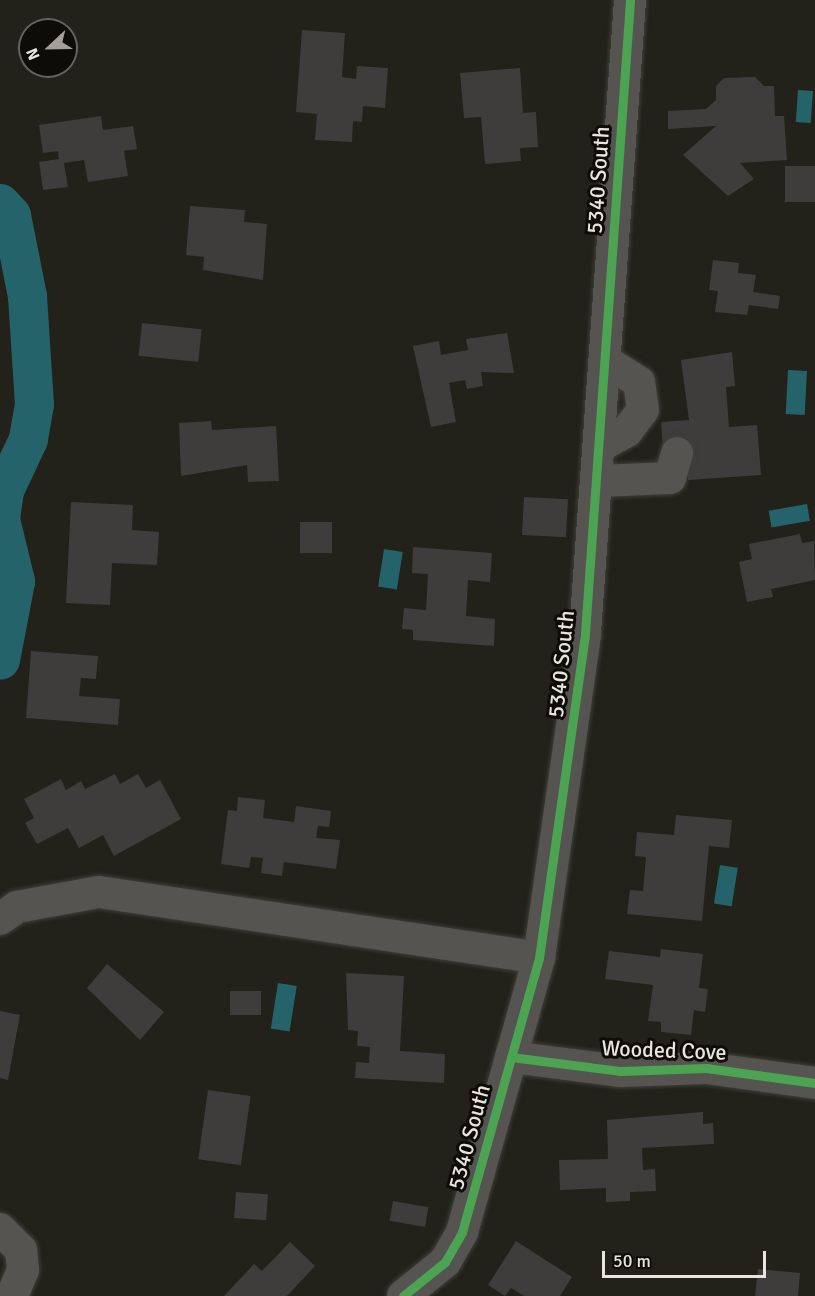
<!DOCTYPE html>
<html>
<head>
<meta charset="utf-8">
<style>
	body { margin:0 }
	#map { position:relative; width:815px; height:1296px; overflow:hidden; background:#22211a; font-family:Signika,sans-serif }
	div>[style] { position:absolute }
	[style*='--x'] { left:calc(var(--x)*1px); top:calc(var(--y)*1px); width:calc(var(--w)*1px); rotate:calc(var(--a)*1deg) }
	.water>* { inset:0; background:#246369; transform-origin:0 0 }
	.river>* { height:39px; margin:-19.5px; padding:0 19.5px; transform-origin:19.5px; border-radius:19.5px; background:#246369 }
	.building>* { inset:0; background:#3e3d3c; transform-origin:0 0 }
	.roads { filter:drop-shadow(0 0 2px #3f3e39) drop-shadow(0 0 2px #3f3e39) }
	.minor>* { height:32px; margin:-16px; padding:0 16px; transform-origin:16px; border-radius:16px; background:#555450 }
	.cycleway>* { height:9px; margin:-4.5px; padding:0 4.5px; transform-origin:4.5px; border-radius:4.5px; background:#4ca352 }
	span { translate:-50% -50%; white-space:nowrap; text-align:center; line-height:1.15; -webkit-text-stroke:6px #0d0c07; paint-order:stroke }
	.street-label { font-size:22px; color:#e7e5de }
	.north { position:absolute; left:18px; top:18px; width:60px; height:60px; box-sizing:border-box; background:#0d0c07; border:2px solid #64635d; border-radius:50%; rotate:248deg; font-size:16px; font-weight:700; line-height:24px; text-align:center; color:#e7e5de }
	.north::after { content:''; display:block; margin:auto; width:21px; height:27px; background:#a2a099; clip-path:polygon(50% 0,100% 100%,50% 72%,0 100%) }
	.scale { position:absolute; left:602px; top:1251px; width:164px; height:27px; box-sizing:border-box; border:3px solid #e7e5de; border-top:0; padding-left:8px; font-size:18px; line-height:21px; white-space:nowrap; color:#e7e5de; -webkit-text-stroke:4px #0d0c07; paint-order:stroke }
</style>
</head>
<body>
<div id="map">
	<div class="water">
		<i style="left:798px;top:90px;width:15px;height:32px;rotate:4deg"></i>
		<i style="left:788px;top:370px;width:19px;height:44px;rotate:3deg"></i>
		<i style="left:807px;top:504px;width:17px;height:39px;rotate:80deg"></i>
		<i style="left:384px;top:549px;width:19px;height:38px;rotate:9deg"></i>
		<i style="left:720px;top:865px;width:18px;height:39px;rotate:9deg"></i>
		<i style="left:278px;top:983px;width:19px;height:46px;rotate:9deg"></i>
	</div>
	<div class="river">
		<i style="--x:0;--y:203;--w:16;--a:47"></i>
		<i style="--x:11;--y:215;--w:83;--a:78.8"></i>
		<i style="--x:27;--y:296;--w:108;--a:86.3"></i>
		<i style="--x:34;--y:404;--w:36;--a:100"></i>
		<i style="--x:28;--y:439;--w:56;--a:115.2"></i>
		<i style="--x:4;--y:490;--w:29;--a:98"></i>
		<i style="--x:0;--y:519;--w:64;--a:76.4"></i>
		<i style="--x:15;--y:581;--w:80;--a:100.8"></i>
	</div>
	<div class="building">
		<i style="clip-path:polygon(302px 30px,345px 33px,342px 77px,356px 79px,357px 66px,388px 68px,385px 108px,363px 106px,362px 122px,353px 121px,352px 142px,315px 140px,317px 114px,296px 112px)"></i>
		<i style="clip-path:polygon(520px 68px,523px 113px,536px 112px,538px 147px,520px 148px,521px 161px,485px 164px,481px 117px,464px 118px,460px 73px)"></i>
		<i style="clip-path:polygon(755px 77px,764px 86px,774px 86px,775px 116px,784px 116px,787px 160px,740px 163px,754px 179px,728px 196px,683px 155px,716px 126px,668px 129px,668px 111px,706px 109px,716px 100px,716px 86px,724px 78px)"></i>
		<i style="clip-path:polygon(101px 116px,103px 130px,133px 126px,137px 149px,124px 151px,128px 176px,88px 182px,84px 160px,64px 163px,68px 187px,43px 190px,39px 162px,59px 159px,58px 151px,43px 153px,39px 125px)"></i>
		<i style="left:785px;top:166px;width:30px;height:36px"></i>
		<i style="clip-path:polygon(190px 206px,245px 210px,244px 222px,267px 224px,263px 280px,203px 270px,204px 257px,186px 255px)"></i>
		<i style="clip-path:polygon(713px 260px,739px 263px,738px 273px,756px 275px,753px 292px,780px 296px,778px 309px,749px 305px,747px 315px,715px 312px,718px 291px,709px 290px)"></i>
		<i style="left:142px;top:323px;width:60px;height:33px;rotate:6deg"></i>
		<i style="clip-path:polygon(507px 333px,514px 373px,481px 372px,483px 386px,467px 389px,465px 380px,449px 383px,456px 422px,431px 427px,413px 346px,439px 341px,441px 355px,468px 350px,466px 339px)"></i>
		<i style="clip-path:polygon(732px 352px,735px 386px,726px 387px,729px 427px,757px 425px,761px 475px,688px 480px,686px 450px,663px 451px,661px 422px,689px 420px,681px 360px)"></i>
		<i style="clip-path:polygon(211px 421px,212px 430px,276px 426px,279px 481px,248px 482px,247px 465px,181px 476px,179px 423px)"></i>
		<i style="left:524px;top:497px;width:44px;height:38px;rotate:3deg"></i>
		<i style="clip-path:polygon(71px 502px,133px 505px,132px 530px,159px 532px,157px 565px,112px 563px,110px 605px,66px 603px)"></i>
		<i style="left:300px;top:522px;width:32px;height:31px"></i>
		<i style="clip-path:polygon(800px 534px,802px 543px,814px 541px,815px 580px,771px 589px,773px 597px,747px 602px,739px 562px,752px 559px,749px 544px)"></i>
		<i style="clip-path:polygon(413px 547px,492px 553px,490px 582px,468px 580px,466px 616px,495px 619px,494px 646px,413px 640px,413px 630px,402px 629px,404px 608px,426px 610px,428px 574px,412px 573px)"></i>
		<i style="clip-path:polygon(31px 651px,98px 656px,96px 679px,81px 678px,79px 696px,120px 699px,118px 725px,26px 718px)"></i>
		<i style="clip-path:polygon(115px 774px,120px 784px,138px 774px,146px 788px,160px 780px,181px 819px,114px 856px,103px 835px,79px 848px,68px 828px,37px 844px,25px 823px,34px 818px,24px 799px,61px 779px,66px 790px,81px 781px,85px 789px)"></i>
		<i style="clip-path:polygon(238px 797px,265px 800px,263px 818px,294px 822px,296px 806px,331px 811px,329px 827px,318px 826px,316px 838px,340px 840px,336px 869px,284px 862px,282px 876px,261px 873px,263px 858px,251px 857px,249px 868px,221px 864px,228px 810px,237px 811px)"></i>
		<i style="clip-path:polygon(676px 815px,732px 820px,729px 848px,709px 846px,702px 921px,627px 914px,630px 890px,643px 891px,646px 857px,635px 856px,637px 832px,674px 835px)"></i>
		<i style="clip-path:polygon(661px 949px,703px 954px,699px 988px,708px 989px,705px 1012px,694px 1010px,691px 1035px,661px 1032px,661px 1022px,648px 1021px,653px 985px,605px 979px,609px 951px,660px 957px)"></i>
		<i style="clip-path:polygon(107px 964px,164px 1012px,140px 1040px,87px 988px)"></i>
		<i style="clip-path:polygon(346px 973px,404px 976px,400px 1051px,445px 1054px,444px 1083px,355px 1078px,356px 1062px,369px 1063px,370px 1047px,357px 1046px,358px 1031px,348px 1030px)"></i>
		<i style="left:230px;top:991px;width:31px;height:24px"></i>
		<i style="clip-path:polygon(0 1011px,20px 1015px,8px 1080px,0 1078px)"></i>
		<i style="left:208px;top:1090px;width:43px;height:70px;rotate:8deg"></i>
		<i style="clip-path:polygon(703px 1112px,703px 1124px,713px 1123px,714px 1144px,642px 1148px,643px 1170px,655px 1169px,656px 1191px,630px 1192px,630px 1201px,606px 1202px,606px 1188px,560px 1190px,559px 1160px,608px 1159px,607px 1120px)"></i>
		<i style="left:236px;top:1192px;width:32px;height:26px;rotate:4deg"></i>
		<i style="left:393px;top:1201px;width:36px;height:20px;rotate:10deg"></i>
		<i style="clip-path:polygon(516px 1241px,572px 1277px,560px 1296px,524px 1296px,511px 1288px,505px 1296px,488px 1285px)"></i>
		<i style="clip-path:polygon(290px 1242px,315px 1266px,287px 1296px,224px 1296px,254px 1264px,262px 1271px)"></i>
		<i style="clip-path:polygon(758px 1269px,800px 1273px,798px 1296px,755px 1296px)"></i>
	</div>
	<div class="roads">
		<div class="minor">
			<i style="--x:600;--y:446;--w:31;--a:-29"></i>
			<i style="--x:627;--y:431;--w:26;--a:-53"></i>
			<i style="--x:643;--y:410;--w:28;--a:-98"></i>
			<i style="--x:639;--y:382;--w:40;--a:-148"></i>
			<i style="--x:598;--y:481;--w:72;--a:-2.4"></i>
			<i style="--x:670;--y:478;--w:26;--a:-74"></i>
			<i style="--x:0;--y:919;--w:21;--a:-35"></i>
			<i style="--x:17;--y:907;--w:83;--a:-10.4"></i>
			<i style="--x:99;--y:892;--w:445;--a:8.5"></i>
			<i style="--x:511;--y:1057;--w:111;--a:7.3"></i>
			<i style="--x:621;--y:1071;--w:85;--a:-2"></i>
			<i style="--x:706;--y:1068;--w:110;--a:7.8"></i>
			<i style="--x:0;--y:1229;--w:30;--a:45"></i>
			<i style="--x:21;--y:1250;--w:20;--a:84"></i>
			<i style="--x:23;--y:1270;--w:28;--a:113"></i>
			<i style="--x:403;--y:1296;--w:54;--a:-39"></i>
			<i style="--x:445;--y:1262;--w:34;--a:-60"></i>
			<i style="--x:462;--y:1232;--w:285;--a:-74.3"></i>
			<i style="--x:539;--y:958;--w:328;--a:-81.9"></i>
			<i style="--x:585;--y:633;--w:635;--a:-85.93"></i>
		</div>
	</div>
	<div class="cycleway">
		<i style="--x:511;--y:1057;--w:111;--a:7.3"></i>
		<i style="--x:621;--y:1071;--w:85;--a:-2"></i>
		<i style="--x:706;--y:1068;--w:110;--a:7.8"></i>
		<i style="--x:403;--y:1296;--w:54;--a:-39"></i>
		<i style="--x:445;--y:1262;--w:34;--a:-60"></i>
		<i style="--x:462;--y:1232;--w:285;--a:-74.3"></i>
		<i style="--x:539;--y:958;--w:328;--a:-81.9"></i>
		<i style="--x:585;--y:633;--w:635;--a:-85.93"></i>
	</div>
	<div class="street-label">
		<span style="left:598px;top:180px;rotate:-86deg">5340 South</span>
		<span style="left:561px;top:664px;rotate:-84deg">5340 South</span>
		<span style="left:664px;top:1050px;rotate:2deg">Wooded Cove</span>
		<span style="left:469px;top:1137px;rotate:-75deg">5340 South</span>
	</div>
	<div class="north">N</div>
	<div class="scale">50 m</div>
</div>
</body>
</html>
